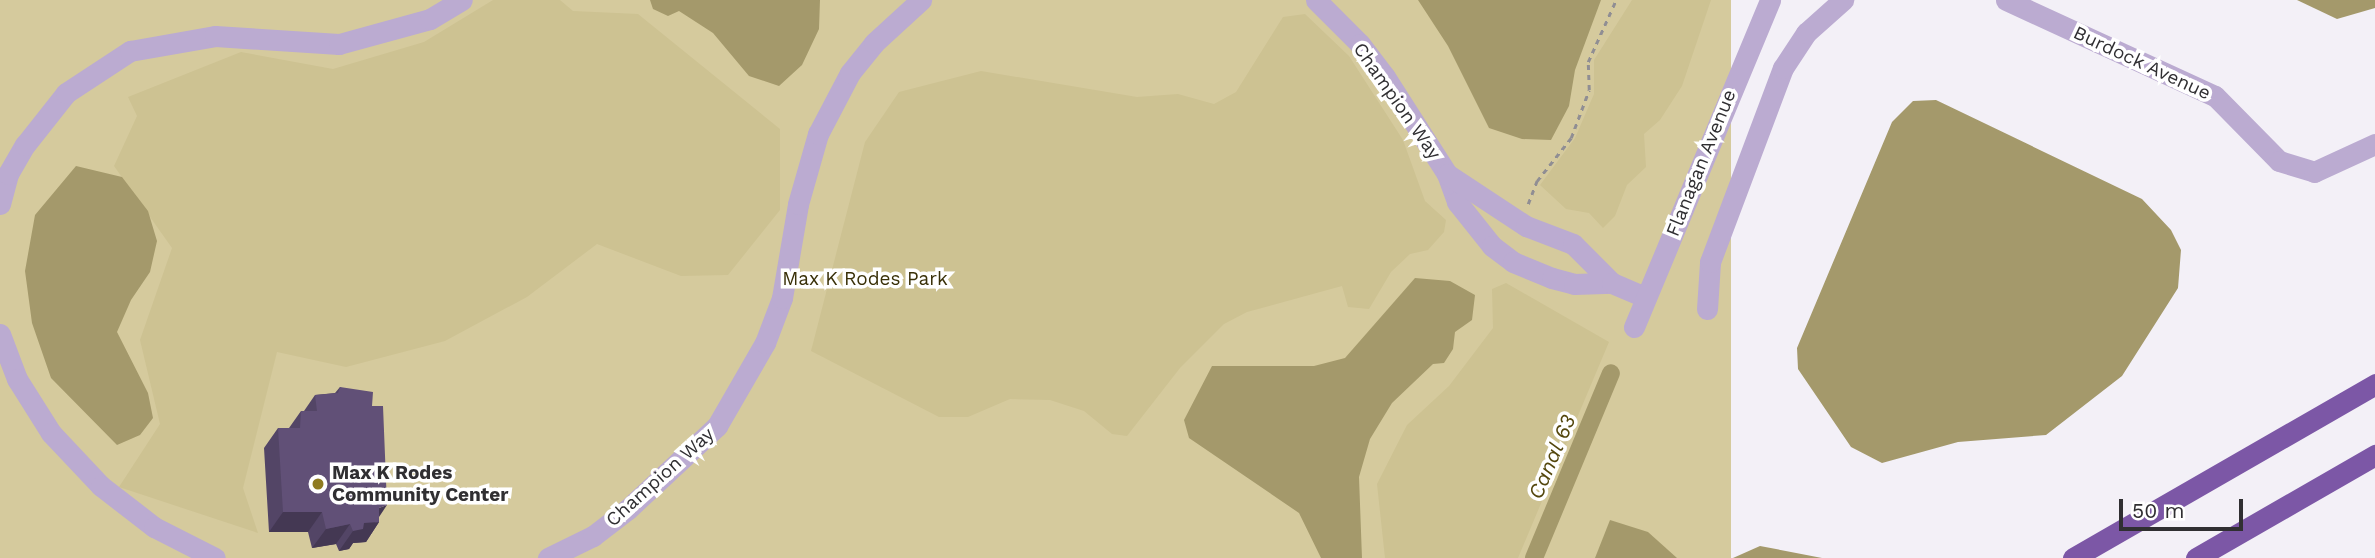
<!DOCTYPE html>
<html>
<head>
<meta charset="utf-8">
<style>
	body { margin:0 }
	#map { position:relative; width:2375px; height:558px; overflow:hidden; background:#f3f0f7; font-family:"Work Sans",sans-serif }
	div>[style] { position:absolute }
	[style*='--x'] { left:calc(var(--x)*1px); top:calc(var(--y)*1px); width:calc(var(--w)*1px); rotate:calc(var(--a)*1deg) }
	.green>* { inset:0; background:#d5ca9d; transform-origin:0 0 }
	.forest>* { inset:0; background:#cdc292 }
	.water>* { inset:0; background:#a4996b }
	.canal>* { height:18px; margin:-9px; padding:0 9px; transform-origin:9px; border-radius:9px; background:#a4996b }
	.path>* { height:2.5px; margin-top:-1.25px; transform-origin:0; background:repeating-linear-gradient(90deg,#908e93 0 5px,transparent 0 10px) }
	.minor>* { height:21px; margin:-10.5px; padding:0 10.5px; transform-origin:10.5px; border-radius:10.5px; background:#bbabd1 }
	.highway>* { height:21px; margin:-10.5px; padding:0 10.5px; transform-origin:10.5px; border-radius:10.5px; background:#7c57a6 }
	.wall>* { inset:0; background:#534566 }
	.shaded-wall>* { inset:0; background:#443853 }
	.building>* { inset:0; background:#615077 }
	.dots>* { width:19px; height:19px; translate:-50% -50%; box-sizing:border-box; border:4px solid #fff; border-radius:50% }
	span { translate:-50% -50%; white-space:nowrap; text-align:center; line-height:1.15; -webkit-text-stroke:7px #fff; paint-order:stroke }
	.street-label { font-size:19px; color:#302f32 }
	.park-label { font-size:19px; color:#393008 }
	.poi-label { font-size:19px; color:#302f32; font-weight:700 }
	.left { translate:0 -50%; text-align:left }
	.water-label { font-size:21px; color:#54470d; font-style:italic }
	.scale { position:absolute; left:2119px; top:499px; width:124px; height:32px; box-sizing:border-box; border:4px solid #302f32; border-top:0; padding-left:9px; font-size:21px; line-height:24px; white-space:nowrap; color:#302f32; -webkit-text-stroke:5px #fff; paint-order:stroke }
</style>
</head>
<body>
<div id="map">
	<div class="green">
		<i style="left:0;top:0;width:1731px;height:558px"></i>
	</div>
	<div class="forest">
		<i style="clip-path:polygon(493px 0,560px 0,573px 11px,638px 14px,780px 129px,780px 210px,728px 275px,681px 276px,597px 244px,527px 297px,445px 341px,346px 367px,277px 352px,243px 488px,258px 533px,119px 487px,160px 424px,140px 340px,172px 248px,114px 166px,137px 116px,128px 97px,241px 52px,333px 69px,424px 42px)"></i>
		<i style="clip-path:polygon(1632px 0,1711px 0,1682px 86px,1660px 120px,1644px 134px,1646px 167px,1627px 185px,1615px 216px,1603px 228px,1589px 213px,1566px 209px,1540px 185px,1575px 138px,1594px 94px,1594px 60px)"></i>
		<i style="clip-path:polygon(1305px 14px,1349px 56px,1403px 140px,1425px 201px,1446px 220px,1444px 232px,1428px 250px,1410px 254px,1391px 272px,1369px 309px,1348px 307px,1342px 286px,1247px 312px,1224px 324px,1180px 368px,1127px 436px,1112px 434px,1084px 411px,1050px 400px,1010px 399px,968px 417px,939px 417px,811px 351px,865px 142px,899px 92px,981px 71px,1137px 97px,1178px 94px,1214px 104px,1236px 92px,1283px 17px)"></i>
		<i style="clip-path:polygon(1506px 283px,1609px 342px,1518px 558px,1385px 558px,1377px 484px,1407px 425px,1449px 386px,1493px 328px,1492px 289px)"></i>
	</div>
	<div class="water">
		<i style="clip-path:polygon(650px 0,820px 0,819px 29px,802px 65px,779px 86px,749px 76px,713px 33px,679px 11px,668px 16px,653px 9px)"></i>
		<i style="clip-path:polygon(1418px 0,1601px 0,1575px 70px,1569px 106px,1551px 140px,1522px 139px,1489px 128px,1448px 46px)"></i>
		<i style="clip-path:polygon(2297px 0,2375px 0,2375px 8px,2337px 19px)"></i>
		<i style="clip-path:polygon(1936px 100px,2142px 199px,2171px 230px,2181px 250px,2178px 288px,2122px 376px,2046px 435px,1958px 442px,1882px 463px,1851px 447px,1798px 369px,1797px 348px,1892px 122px,1913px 101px)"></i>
		<i style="clip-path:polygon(76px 166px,122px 177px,148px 211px,157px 241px,150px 272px,131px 300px,117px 332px,148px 393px,153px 418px,140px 435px,117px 445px,51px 378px,32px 323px,25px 271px,35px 215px)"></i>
		<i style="clip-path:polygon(1415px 278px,1450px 281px,1475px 295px,1472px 320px,1455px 332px,1453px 349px,1444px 363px,1433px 364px,1392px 403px,1370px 439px,1359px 477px,1362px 558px,1321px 558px,1299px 513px,1189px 438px,1184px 420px,1212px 366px,1314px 366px,1345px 358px)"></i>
		<i style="clip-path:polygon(1610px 520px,1648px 532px,1677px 558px,1595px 558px)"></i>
		<i style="clip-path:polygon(1760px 546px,1822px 558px,1733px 558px)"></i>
	</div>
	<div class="canal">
		<i style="--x:1534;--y:558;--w:200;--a:-67.4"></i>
	</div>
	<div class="path">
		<i style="--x:1528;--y:204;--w:25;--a:-69"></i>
		<i style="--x:1537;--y:181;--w:55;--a:-51.7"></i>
		<i style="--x:1571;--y:138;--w:51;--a:-69.4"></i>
		<i style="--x:1589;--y:90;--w:28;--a:-92"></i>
		<i style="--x:1588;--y:62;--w:68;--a:-65.7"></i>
	</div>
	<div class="minor">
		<i style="--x:1316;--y:0;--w:62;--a:45"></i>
		<i style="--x:1360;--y:44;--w:41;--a:52.9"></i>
		<i style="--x:1385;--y:77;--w:115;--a:57.4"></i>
		<i style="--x:1447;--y:174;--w:30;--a:70"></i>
		<i style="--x:1457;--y:202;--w:56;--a:51.5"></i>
		<i style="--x:1492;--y:246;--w:26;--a:37"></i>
		<i style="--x:1513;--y:262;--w:42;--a:22.3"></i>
		<i style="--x:1552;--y:278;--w:23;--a:15"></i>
		<i style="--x:1574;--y:284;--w:38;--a:-2"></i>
		<i style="--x:2006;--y:0;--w:230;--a:24.7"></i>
		<i style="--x:2215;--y:96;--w:91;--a:45.4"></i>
		<i style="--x:2279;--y:161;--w:37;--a:17"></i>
		<i style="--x:2314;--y:172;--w:67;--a:-24.7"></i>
		<i style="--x:1447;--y:174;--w:95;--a:33.4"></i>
		<i style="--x:1526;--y:226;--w:50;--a:21"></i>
		<i style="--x:1573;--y:244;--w:55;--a:45"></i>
		<i style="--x:1612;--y:283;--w:36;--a:23"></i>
		<i style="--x:0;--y:204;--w:31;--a:-75"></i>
		<i style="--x:8;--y:174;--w:34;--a:-60"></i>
		<i style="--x:25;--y:145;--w:66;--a:-51.7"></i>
		<i style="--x:66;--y:93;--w:77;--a:-33.3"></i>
		<i style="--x:130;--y:51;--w:86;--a:-10"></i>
		<i style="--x:215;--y:36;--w:124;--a:3.7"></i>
		<i style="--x:339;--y:44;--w:94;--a:-15.4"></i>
		<i style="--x:430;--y:19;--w:37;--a:-31"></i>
		<i style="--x:1707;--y:309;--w:47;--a:-86.3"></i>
		<i style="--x:1710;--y:262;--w:207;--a:-69.4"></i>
		<i style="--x:1783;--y:68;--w:42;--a:-56.7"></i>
		<i style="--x:1806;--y:33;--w:50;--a:-41.7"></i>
		<i style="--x:1634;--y:327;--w:354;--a:-67.4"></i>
		<i style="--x:0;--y:334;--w:48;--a:69.3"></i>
		<i style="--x:17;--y:379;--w:64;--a:57.8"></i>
		<i style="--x:51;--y:433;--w:73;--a:46.7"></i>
		<i style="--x:101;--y:486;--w:67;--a:37.7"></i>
		<i style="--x:154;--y:527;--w:68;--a:26.9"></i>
		<i style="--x:548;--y:558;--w:50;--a:-26.1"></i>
		<i style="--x:593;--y:536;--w:44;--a:-37.6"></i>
		<i style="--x:628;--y:509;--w:122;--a:-43"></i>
		<i style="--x:717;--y:426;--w:96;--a:-60"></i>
		<i style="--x:765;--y:343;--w:48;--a:-69.3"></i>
		<i style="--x:782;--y:298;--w:95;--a:-80.3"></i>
		<i style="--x:798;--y:204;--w:73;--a:-74.1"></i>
		<i style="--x:818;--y:134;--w:69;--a:-62.3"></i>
		<i style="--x:850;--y:73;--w:38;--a:-51"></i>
		<i style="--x:874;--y:43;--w:64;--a:-42.5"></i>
	</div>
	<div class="highway">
		<i style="--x:2073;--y:558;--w:349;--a:-29.9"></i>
		<i style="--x:2196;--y:558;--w:207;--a:-29.9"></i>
	</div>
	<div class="wall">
		<i style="clip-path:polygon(340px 387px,372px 406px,379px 522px,366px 542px,353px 543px,349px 549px,339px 551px,336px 544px,312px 548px,308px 532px,269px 532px,264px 448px,278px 428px,289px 428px,301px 411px,304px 411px,315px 395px,335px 393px)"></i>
	</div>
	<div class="shaded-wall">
		<i style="clip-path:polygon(387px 505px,375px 523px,379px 522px,366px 542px,353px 543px,349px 549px,339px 551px,353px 531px,364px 523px,379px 508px)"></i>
		<i style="clip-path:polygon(283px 512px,322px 512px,308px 532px,269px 532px)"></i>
		<i style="clip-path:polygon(350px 524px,336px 544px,312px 548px,326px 529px)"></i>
	</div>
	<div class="building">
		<i style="clip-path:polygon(340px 387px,373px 392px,372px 406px,383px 406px,387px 505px,379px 508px,379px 522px,364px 523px,363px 529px,353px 531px,350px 524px,326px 529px,322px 512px,283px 512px,278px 428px,300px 428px,301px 411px,317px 411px,315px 395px,338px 393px)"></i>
	</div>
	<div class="dots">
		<i style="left:318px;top:484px;background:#8f7b21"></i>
	</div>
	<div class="street-label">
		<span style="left:2142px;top:63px;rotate:25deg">Burdock Avenue</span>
		<span style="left:1397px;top:101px;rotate:55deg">Champion Way</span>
		<span style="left:1701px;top:163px;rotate:-68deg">Flanagan Avenue</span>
		<span style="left:660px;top:477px;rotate:-42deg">Champion Way</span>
	</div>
	<div class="park-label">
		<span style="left:865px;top:279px">Max K Rodes Park</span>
	</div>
	<div class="poi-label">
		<span class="left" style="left:332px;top:484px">Max K Rodes<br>Community Center</span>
	</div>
	<div class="water-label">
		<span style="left:1552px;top:457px;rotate:-67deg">Canal 63</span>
	</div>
	<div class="scale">50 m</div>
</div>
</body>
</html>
